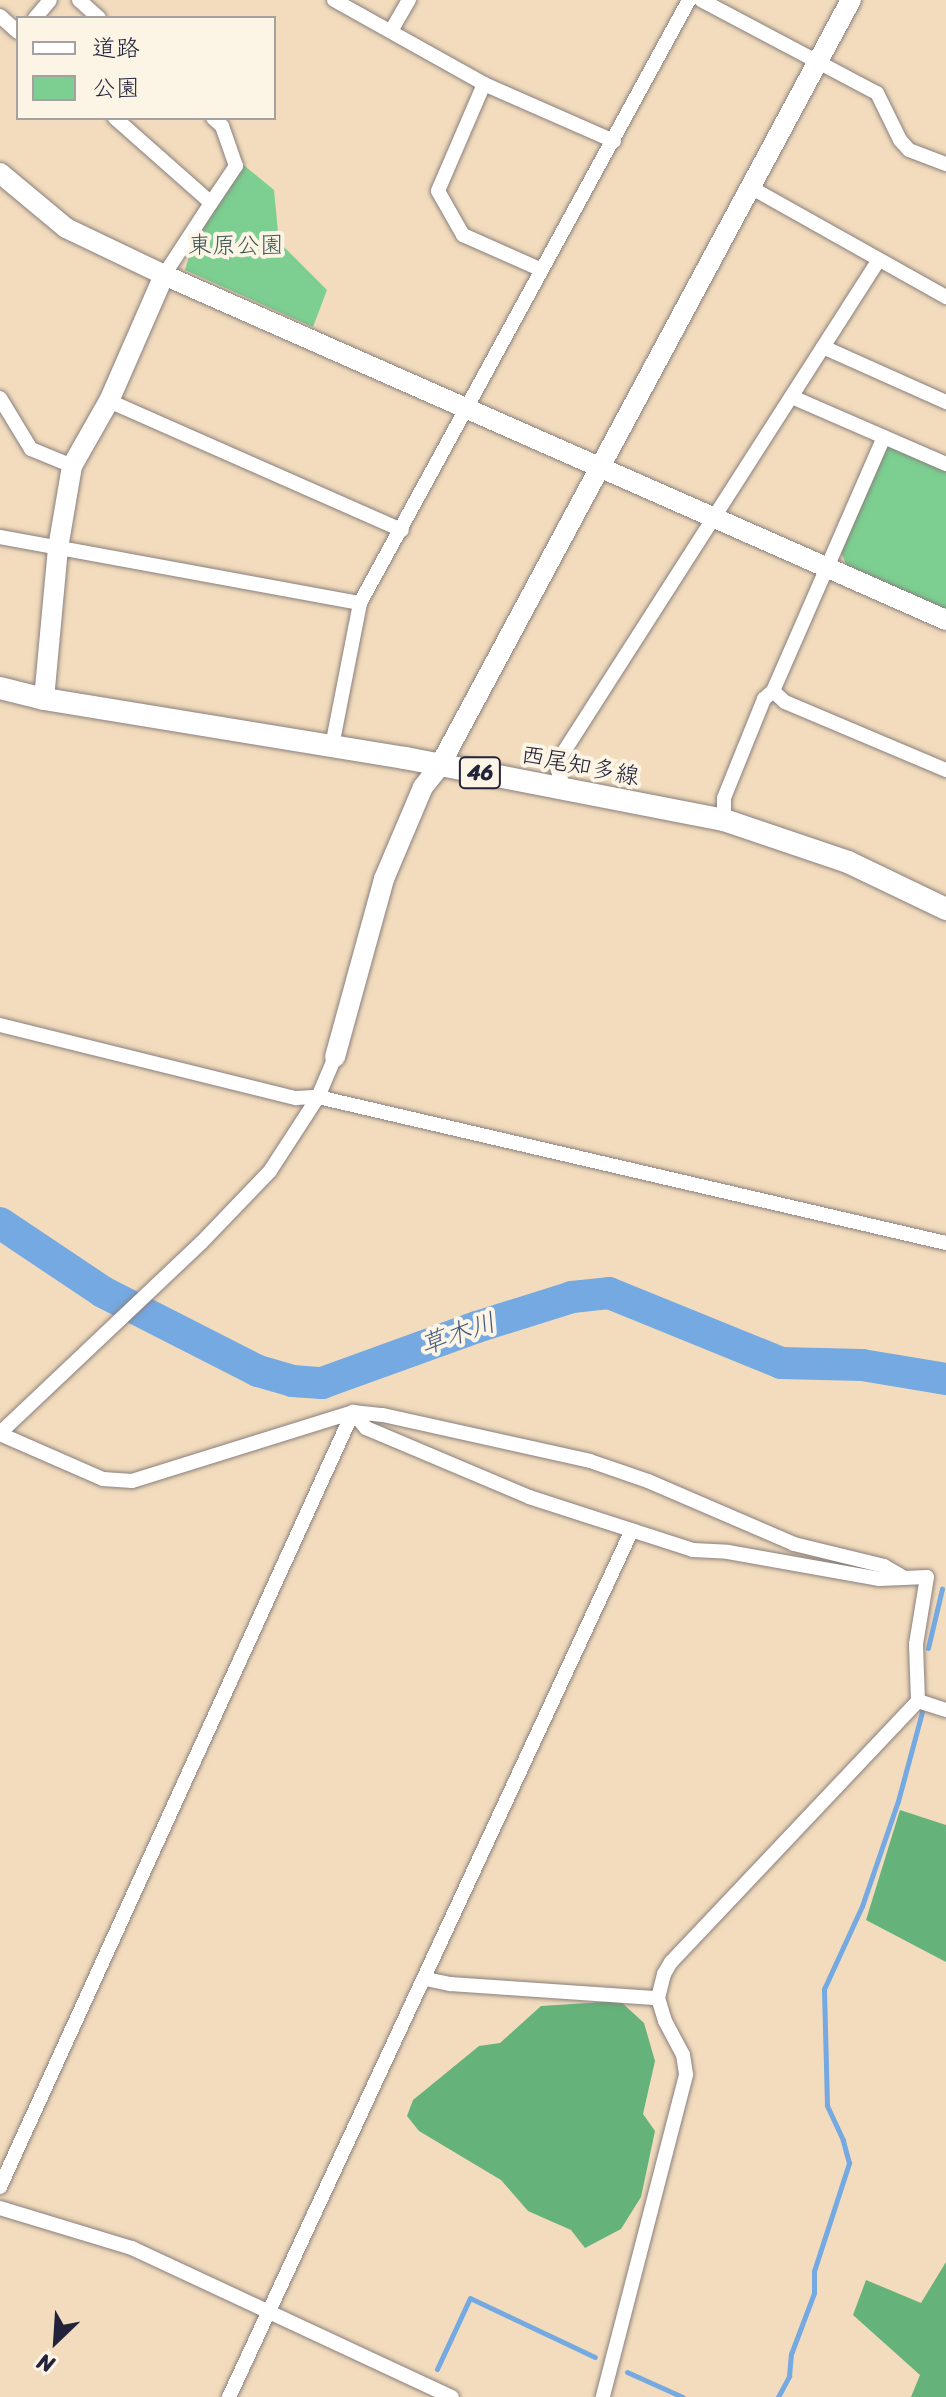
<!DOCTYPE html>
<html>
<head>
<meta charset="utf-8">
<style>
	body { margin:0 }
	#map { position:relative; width:946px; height:2397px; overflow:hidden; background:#f2dcbd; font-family:Sriracha,"Klee One",sans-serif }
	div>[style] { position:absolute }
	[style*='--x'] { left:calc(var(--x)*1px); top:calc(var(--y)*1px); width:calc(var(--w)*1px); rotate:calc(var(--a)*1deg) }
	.green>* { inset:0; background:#7ccf91 }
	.forest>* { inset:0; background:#65b27b }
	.stream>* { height:5px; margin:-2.5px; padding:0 2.5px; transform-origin:2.5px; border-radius:2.5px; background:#75a9e2 }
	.river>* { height:32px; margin:-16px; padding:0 16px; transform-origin:16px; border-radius:16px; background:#75a9e2 }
	.roads { filter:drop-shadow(0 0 2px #8a7f7c) drop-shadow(0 0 2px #8a7f7c) }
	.street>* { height:14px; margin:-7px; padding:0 7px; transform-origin:7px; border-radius:7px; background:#fff }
	.secondary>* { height:20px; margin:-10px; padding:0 10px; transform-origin:10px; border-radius:10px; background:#fff }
	.primary>* { height:22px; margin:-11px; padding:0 11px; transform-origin:11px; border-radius:11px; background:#fff }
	span { translate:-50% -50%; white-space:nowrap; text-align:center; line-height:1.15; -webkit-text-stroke:8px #fcf5e5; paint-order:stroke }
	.shield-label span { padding:2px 6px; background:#fcf5e5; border:2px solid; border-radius:6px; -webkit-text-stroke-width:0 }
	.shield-label { font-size:22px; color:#22223b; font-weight:700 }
	.park-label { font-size:24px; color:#3d5655 }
	.street-label { font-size:24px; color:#22223b }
	.water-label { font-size:26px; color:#43587e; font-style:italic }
	.legend { position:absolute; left:16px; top:16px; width:260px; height:104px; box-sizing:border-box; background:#fcf5e5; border:2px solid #a5a1a1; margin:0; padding:10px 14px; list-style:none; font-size:24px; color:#22223b }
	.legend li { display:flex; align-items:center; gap:16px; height:40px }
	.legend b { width:40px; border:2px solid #a5a1a1 }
	.north { position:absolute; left:16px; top:2301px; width:80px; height:80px; -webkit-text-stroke:6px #fcf5e5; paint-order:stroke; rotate:205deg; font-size:22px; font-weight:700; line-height:32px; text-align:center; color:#22223b }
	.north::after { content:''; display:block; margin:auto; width:28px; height:36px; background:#22223b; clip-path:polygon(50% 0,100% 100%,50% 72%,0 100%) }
</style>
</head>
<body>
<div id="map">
	<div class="green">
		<i style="clip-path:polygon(234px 157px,274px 190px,279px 242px,327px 290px,313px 327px,185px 270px,208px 194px)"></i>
		<i style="clip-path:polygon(884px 437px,946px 467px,946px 610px,849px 571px,840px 550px)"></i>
	</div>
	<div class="forest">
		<i style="clip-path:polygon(900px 1810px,946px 1825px,946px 1962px,866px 1920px)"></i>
		<i style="clip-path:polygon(620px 2001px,644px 2023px,655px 2061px,643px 2114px,655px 2131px,641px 2197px,621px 2229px,585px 2248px,571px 2230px,528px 2211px,501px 2180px,419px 2131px,407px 2116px,413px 2100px,479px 2046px,500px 2043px,541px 2006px)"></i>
		<i style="clip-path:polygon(946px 2262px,946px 2397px,911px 2397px,920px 2375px,853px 2315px,866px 2280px,921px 2303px)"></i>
	</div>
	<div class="stream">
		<i style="--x:928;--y:1648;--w:61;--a:-76.7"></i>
		<i style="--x:437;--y:2369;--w:78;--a:-65.1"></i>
		<i style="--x:470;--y:2298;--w:138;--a:25.3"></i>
		<i style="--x:627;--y:2372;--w:61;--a:24.1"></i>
		<i style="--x:778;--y:2397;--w:24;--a:-62"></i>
		<i style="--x:789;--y:2376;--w:22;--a:-85"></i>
		<i style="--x:791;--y:2354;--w:65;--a:-69.3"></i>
		<i style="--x:814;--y:2293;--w:22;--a:-90"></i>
		<i style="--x:814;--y:2271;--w:114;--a:-72"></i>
		<i style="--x:849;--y:2163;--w:24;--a:-105"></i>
		<i style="--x:843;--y:2140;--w:38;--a:-115"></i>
		<i style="--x:827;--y:2105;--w:116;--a:-91.5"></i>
		<i style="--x:824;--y:1989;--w:91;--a:-65.4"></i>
		<i style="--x:862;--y:1906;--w:111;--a:-71.1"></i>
		<i style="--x:898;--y:1801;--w:92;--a:-74.9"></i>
	</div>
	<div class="river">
		<i style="--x:0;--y:1223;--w:124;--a:33.8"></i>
		<i style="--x:103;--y:1292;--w:174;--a:27"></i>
		<i style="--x:258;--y:1371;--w:35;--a:16"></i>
		<i style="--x:292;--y:1381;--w:30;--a:4"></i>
		<i style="--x:322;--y:1383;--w:165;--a:-19.9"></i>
		<i style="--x:477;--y:1327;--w:100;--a:-17.5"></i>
		<i style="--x:572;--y:1297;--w:37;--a:-6"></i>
		<i style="--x:609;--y:1293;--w:186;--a:22.1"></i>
		<i style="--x:781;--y:1363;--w:81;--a:1.4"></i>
		<i style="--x:862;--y:1365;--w:85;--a:9.5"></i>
	</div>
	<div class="roads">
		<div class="street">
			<i style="--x:79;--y:0;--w:27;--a:42"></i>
			<i style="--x:334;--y:0;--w:172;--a:29.2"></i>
			<i style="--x:484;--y:84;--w:142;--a:23.7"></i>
			<i style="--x:701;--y:0;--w:199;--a:27.9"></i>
			<i style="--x:877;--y:93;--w:52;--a:63.9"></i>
			<i style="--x:900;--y:140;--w:13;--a:48"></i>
			<i style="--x:909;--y:150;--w:40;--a:21"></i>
			<i style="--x:0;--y:16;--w:24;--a:42"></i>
			<i style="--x:35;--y:18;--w:23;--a:-50"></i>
			<i style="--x:391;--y:31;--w:36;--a:-60"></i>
			<i style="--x:484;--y:84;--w:116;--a:113.3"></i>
			<i style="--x:438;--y:191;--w:51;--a:60.4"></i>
			<i style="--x:463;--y:235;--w:86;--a:23.9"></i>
			<i style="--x:115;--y:118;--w:128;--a:41.5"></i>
			<i style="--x:211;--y:203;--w:86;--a:123.1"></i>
			<i style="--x:750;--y:187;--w:225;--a:29.3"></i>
			<i style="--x:211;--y:203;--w:45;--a:-56"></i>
			<i style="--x:236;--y:166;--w:42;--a:-109.3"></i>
			<i style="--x:222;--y:126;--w:12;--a:-138"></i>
			<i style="--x:823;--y:347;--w:135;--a:24.1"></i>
			<i style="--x:792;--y:397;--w:168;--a:23.5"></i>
			<i style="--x:0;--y:398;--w:60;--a:58.7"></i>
			<i style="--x:31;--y:449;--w:44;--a:22.5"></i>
			<i style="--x:109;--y:401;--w:320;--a:23.8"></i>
			<i style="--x:0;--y:537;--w:366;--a:10.4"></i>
			<i style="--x:773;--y:691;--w:16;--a:43"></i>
			<i style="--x:785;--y:702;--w:175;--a:22.9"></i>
			<i style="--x:332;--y:746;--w:146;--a:-78.9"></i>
			<i style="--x:360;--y:603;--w:687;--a:-61.38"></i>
			<i style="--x:564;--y:789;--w:26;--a:-108"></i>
			<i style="--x:556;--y:764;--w:597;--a:-57.37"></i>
			<i style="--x:724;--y:820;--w:22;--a:-90"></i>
			<i style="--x:724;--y:798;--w:107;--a:-68"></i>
			<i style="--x:764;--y:699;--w:12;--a:-42"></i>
			<i style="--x:773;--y:691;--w:277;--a:-66.4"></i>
			<i style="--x:0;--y:1025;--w:305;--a:13.9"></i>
			<i style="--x:296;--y:1098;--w:22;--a:-3"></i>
			<i style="--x:318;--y:1097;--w:645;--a:13.09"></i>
			<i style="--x:353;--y:1412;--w:21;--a:51"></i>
			<i style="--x:366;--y:1428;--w:177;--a:22.9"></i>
			<i style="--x:529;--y:1497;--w:172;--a:17.9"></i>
			<i style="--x:693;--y:1550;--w:35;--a:3"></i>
			<i style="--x:728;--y:1552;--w:154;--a:10.1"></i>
			<i style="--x:880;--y:1579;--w:47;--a:-2.4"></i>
			<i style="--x:927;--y:1577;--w:68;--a:99.3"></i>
			<i style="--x:916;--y:1644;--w:57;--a:88"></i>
			<i style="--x:918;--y:1701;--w:359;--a:133.4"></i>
			<i style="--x:671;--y:1962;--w:14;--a:120"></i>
			<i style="--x:664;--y:1974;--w:25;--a:104"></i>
			<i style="--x:658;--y:1998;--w:24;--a:73"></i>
			<i style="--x:665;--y:2021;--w:38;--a:62"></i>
			<i style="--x:683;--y:2055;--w:20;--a:81"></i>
			<i style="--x:686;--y:2075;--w:333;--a:104.5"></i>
			<i style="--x:0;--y:1433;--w:277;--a:-43.4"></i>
			<i style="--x:201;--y:1243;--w:100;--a:-46.2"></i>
			<i style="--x:270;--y:1171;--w:88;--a:-57"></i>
			<i style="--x:318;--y:1097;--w:43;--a:-67"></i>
			<i style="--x:0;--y:1434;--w:112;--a:23.6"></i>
			<i style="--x:103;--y:1479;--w:29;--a:4"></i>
			<i style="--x:132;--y:1481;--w:232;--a:-17.3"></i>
			<i style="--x:353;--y:1412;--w:30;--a:6"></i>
			<i style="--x:383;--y:1415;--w:212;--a:12.5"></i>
			<i style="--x:590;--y:1461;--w:61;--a:19"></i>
			<i style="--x:648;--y:1481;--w:159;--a:23.3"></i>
			<i style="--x:794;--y:1544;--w:93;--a:13.7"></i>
			<i style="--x:884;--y:1566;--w:22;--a:30"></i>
			<i style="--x:918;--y:1701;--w:29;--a:18"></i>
			<i style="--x:426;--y:1979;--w:25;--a:12"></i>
			<i style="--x:450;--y:1984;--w:208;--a:3.9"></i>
			<i style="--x:0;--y:2187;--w:852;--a:-65.51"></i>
			<i style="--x:0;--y:2208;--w:138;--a:16.9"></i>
			<i style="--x:132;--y:2248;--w:353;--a:25"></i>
			<i style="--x:229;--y:2397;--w:956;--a:-65.07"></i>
		</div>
		<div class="secondary">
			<i style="--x:0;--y:173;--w:86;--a:39.8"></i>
			<i style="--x:66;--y:228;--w:109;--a:25.6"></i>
			<i style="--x:164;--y:275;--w:855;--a:23.81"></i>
			<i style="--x:44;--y:699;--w:152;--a:-84.7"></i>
			<i style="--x:58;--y:548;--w:83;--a:-80.3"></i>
			<i style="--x:72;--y:466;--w:75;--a:-60.4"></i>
			<i style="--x:109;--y:401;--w:137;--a:-66.4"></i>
			<i style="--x:335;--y:1057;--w:185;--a:-74.6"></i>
			<i style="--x:384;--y:879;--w:100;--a:-67"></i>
			<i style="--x:423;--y:787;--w:26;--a:-51"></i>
			<i style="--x:439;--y:767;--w:871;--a:-61.76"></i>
		</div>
		<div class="primary">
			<i style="--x:0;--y:688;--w:45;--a:14"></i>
			<i style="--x:44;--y:699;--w:366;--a:9.3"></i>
			<i style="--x:405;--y:758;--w:325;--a:11"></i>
			<i style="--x:724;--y:820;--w:131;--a:18.7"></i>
			<i style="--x:848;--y:862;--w:109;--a:25.6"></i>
		</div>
	</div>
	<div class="shield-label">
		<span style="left:480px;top:773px">46</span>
	</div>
	<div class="park-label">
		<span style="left:236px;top:246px">東原公園</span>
	</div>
	<div class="street-label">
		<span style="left:580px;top:766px;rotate:11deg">西尾知多線</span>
	</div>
	<div class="water-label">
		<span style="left:458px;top:1334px;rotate:-19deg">草木川</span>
	</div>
	<ul class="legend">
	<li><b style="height:10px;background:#fff"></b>道路</li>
	<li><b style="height:22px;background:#7ccf91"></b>公園</li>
	</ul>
	<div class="north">N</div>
</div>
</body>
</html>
